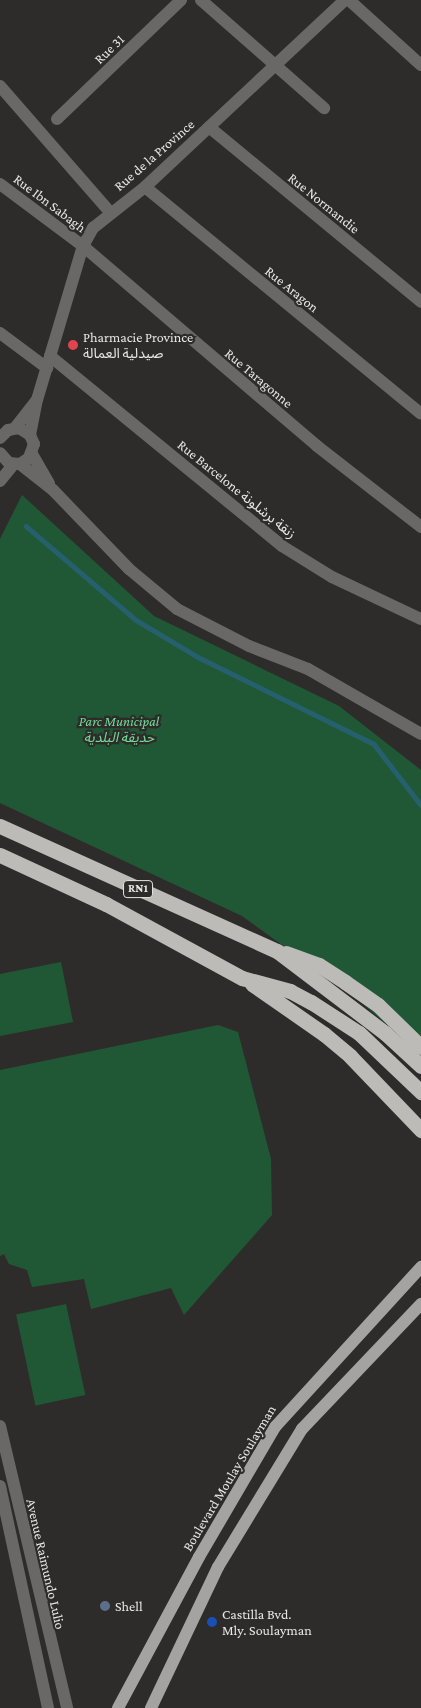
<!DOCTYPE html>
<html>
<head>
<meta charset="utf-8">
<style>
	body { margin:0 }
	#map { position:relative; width:421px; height:1708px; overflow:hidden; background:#2e2c2a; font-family:"Crimson Pro","Noto Sans Arabic",serif }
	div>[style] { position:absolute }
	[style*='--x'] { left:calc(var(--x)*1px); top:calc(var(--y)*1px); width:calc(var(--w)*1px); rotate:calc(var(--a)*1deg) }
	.green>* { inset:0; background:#205836; transform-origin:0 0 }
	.stream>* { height:4.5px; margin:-2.25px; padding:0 2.25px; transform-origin:2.25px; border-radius:2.25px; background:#26606e }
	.minor>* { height:12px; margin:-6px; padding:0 6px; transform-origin:6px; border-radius:6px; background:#696867 }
	.major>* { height:12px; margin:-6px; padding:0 6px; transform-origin:6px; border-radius:6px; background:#a5a3a1 }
	.highway>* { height:15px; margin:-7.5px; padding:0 7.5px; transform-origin:7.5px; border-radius:7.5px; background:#bdbbb7 }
	.dots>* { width:14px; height:14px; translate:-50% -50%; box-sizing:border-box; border:2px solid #2e2c2a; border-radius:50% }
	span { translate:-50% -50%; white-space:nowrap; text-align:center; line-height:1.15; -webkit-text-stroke:4.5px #2e2c2a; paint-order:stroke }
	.shield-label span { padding:1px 4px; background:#2e2c2a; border:1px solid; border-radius:4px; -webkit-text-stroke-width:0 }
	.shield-label { font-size:12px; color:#e8e6e5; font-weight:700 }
	.street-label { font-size:14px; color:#e8e6e5 }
	.poi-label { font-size:14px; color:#e8e6e5 }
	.left { translate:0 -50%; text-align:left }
	.park-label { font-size:14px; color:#74dc99; font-style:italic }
</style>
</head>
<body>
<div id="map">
	<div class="green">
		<i style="clip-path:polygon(22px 495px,154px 616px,339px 706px,421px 770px,421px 1054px,356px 998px,242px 916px,0 803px,0 539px)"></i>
		<i style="clip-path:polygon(61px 962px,73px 1022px,0 1036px,0 974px)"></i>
		<i style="clip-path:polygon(218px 1025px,238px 1032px,271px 1159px,272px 1215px,184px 1315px,171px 1288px,91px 1309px,84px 1279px,32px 1287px,27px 1270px,9px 1264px,4px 1254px,0 1256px,0 1070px)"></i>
		<i style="left:66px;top:1304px;width:93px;height:51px;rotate:78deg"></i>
	</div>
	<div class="stream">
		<i style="--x:26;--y:526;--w:145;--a:40.5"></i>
		<i style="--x:136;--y:620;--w:72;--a:30.8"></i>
		<i style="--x:198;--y:657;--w:196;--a:26.3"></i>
		<i style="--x:374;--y:744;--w:77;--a:52.4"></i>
	</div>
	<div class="minor">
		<i style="--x:201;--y:0;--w:164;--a:41.3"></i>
		<i style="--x:349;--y:0;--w:97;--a:42.1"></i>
		<i style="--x:0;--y:86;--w:167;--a:48.9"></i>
		<i style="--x:57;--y:119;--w:172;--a:-43.8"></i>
		<i style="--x:209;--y:127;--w:275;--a:39.5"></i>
		<i style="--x:0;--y:184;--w:104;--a:36.8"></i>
		<i style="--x:83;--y:246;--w:308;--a:40.5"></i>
		<i style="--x:317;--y:446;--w:132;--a:37.9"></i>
		<i style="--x:145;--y:187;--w:357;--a:39.4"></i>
		<i style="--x:0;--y:333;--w:59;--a:36.7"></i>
		<i style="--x:50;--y:356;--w:300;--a:39.3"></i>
		<i style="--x:282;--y:546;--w:59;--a:31.8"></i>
		<i style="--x:332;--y:577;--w:98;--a:25.3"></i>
		<i style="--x:15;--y:428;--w:33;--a:-52"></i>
		<i style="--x:30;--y:435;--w:36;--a:-79"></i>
		<i style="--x:37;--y:400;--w:161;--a:-73.4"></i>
		<i style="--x:83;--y:246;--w:21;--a:-61"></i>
		<i style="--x:93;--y:228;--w:66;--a:-38.3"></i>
		<i style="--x:145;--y:187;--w:274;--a:-43.1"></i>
		<i style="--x:0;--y:438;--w:11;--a:-45"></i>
		<i style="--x:8;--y:430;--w:11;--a:-10"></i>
		<i style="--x:19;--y:428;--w:13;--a:32"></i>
		<i style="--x:30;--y:435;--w:10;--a:66"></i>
		<i style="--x:34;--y:444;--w:15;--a:110"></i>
		<i style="--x:29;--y:458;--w:11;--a:146"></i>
		<i style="--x:20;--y:464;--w:11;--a:-175"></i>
		<i style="--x:9;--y:463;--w:13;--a:-132"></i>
		<i style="--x:32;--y:454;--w:34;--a:60"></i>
		<i style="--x:20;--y:464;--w:42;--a:38.2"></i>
		<i style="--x:53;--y:490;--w:110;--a:46.1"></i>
		<i style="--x:129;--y:569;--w:62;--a:39.8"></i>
		<i style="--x:177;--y:609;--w:81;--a:27.2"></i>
		<i style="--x:249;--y:646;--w:63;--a:21.3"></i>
		<i style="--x:308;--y:669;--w:130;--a:29.9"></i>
		<i style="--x:0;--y:481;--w:22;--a:-51"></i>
		<i style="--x:0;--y:1426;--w:290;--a:76.6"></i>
		<i style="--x:0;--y:1486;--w:227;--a:77.8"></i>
	</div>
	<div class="major">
		<i style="--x:118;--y:1708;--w:171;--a:-61.8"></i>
		<i style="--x:199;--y:1557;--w:151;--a:-59.7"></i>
		<i style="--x:275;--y:1427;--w:217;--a:-47.6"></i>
		<i style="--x:151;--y:1708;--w:156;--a:-64.6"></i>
		<i style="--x:218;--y:1567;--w:162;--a:-58.7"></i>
		<i style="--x:302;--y:1429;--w:173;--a:-46.4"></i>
	</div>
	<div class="highway">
		<i style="--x:0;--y:826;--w:304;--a:24.3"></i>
		<i style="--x:277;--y:951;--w:136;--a:37.2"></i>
		<i style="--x:385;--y:1033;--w:49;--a:42.5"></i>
		<i style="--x:0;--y:855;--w:117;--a:24.8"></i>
		<i style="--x:106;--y:904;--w:155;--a:28.6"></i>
		<i style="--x:242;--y:978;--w:50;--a:15.2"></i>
		<i style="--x:290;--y:991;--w:24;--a:28"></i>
		<i style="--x:311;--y:1002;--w:57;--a:32.9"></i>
		<i style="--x:359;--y:1033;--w:86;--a:43.6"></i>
		<i style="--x:286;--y:953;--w:35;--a:20"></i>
		<i style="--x:319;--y:965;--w:31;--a:33"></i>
		<i style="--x:345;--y:982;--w:40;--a:34.9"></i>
		<i style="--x:378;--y:1005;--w:60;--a:44.3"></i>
		<i style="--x:252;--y:984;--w:88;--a:34.8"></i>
		<i style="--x:324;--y:1034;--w:34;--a:40"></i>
		<i style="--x:350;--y:1056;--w:103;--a:46.2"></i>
	</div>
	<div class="dots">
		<i style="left:73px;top:345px;background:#e0444e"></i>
		<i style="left:105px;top:1606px;background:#5c6f8a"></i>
		<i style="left:212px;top:1622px;background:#1a4fb4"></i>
	</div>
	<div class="shield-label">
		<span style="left:138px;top:889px">RN1</span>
	</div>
	<div class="street-label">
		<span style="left:109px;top:49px;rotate:-44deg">Rue 31</span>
		<span style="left:154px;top:155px;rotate:-41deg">Rue de la Province</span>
		<span style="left:50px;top:203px;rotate:37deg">Rue Ibn Sabagh</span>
		<span style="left:324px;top:203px;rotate:39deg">Rue Normandie</span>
		<span style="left:292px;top:289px;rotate:39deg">Rue Aragon</span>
		<span style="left:259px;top:378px;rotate:40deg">Rue Taragonne</span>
		<span style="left:237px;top:489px;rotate:39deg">Rue Barcelone زنقة برشلونة</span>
		<span style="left:229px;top:1478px;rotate:-59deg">Boulevard Moulay Soulayman</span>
		<span style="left:46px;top:1564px;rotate:77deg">Avenue Raimundo Lulio</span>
	</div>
	<div class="poi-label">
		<span class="left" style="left:83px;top:345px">Pharmacie Province<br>صيدلية العمالة</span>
		<span class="left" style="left:115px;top:1606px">Shell</span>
		<span class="left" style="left:222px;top:1622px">Castilla Bvd.<br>Mly. Soulayman</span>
	</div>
	<div class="park-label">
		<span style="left:119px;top:729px">Parc Municipal<br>حديقة البلدية</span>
	</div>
</div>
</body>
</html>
